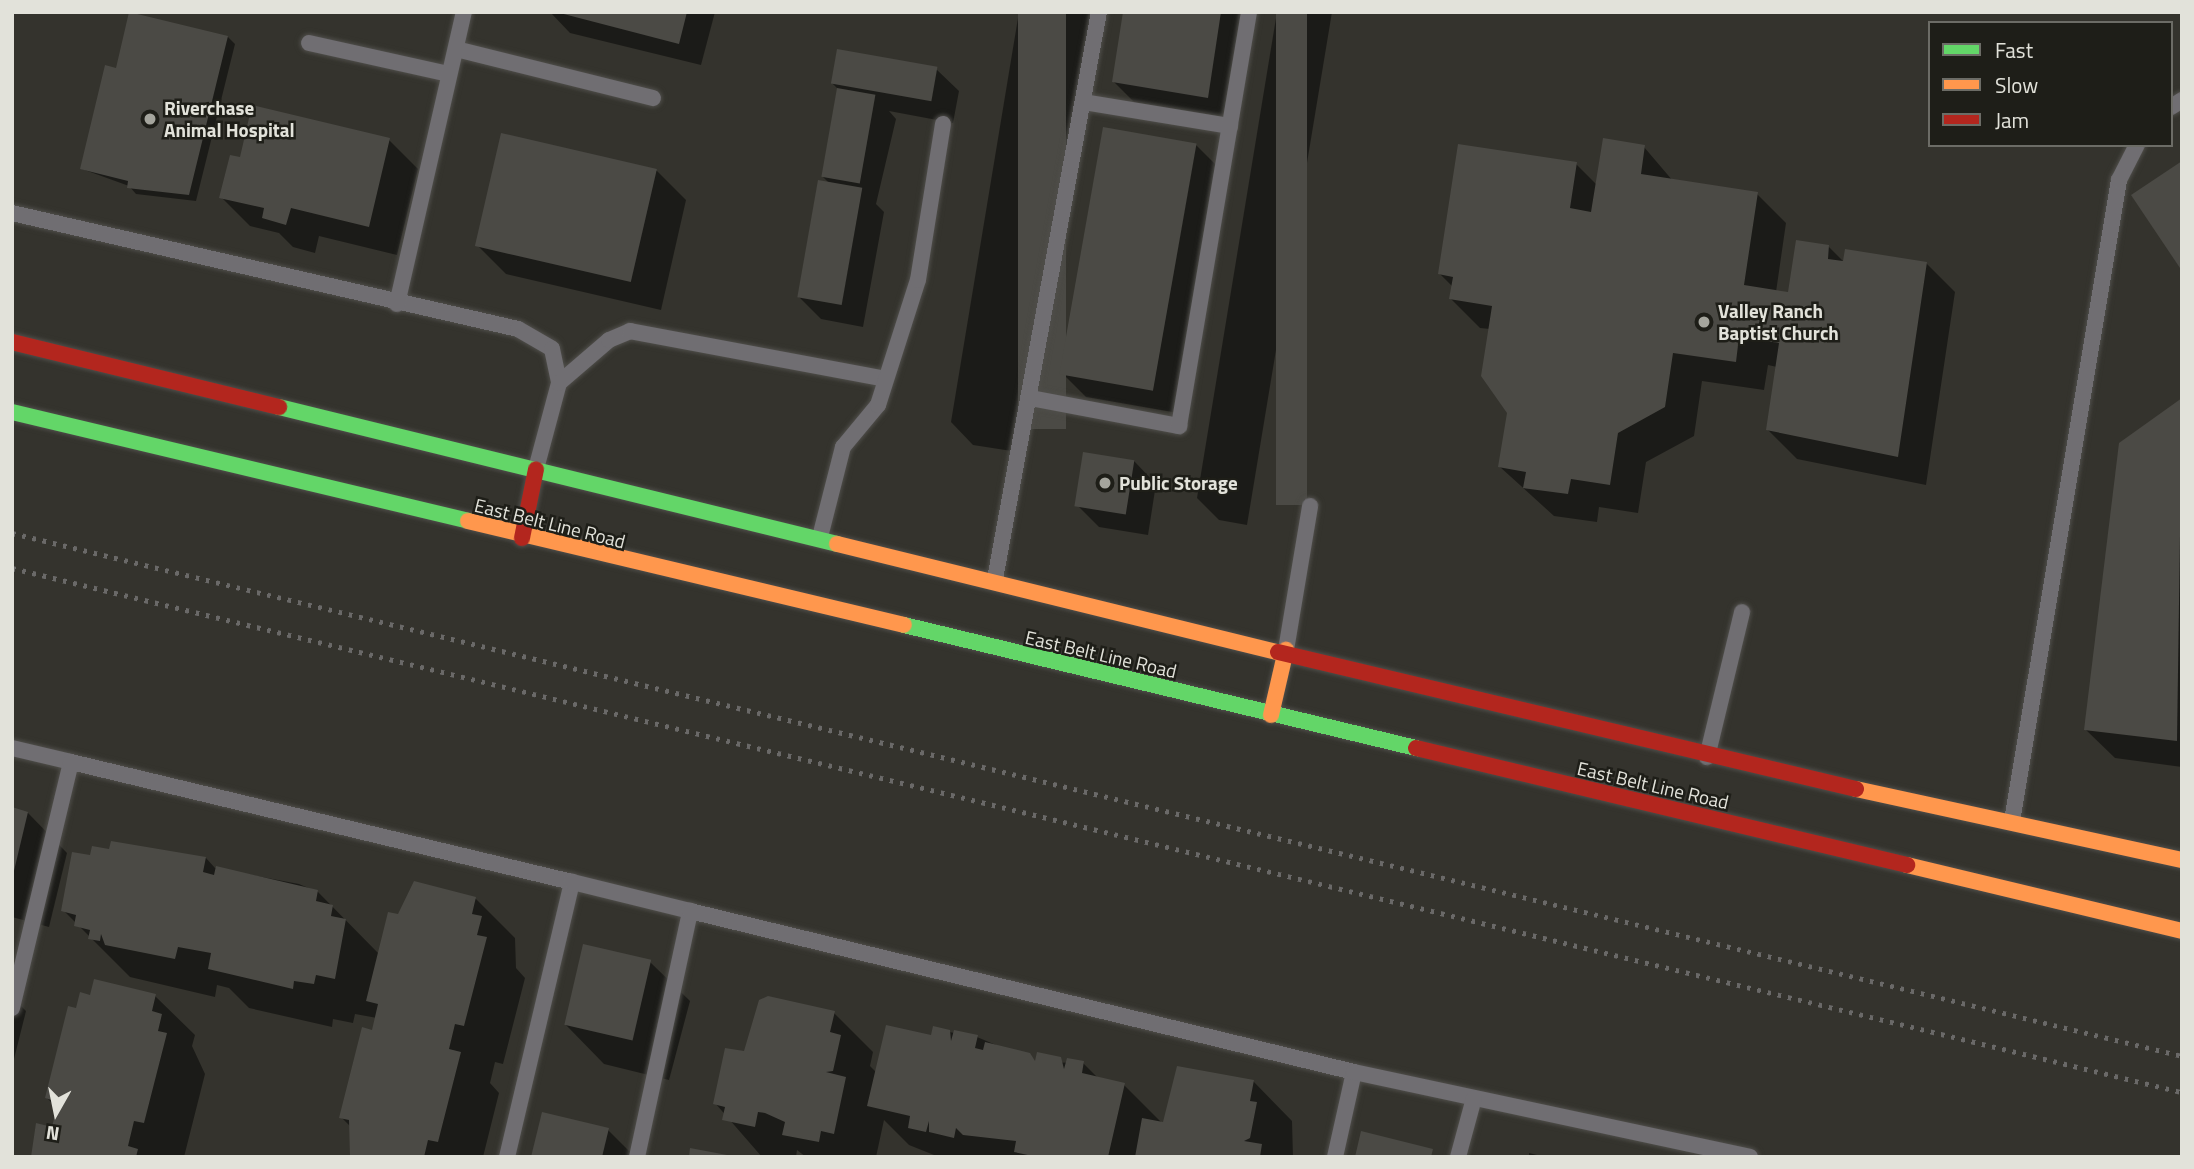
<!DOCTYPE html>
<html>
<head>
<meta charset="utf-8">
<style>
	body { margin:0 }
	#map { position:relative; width:2194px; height:1169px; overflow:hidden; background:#34332d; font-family:"Titillium Web",sans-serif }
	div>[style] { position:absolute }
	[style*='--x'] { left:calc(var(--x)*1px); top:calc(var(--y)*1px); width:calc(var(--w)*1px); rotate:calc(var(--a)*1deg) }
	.shadow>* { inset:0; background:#0007 }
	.building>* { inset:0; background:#4b4a45; transform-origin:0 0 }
	.roads { filter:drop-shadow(0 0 2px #4f4e4a) drop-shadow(0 0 2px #4f4e4a) }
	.lane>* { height:16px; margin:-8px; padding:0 8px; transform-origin:8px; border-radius:8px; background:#706e72 }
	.fast>* { height:16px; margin:-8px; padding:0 8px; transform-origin:8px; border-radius:8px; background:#63d668 }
	.slow>* { height:16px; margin:-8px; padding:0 8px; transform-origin:8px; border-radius:8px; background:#ff974d }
	.jam>* { height:16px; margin:-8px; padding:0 8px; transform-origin:8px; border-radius:8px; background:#b3261e }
	.rail>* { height:5px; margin-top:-2.5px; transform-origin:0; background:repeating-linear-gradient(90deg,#6a6968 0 3.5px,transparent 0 10.5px) }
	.dots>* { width:19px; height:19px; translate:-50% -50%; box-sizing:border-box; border:4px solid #1e1e18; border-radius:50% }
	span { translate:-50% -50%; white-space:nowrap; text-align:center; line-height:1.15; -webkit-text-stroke:5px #1e1e18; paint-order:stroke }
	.poi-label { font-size:19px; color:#e2e2da; font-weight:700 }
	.left { translate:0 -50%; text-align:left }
	.street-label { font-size:19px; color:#e2e2da }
	.frame { position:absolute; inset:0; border:14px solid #e2e2da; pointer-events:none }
	.legend { position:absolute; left:1928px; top:21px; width:245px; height:126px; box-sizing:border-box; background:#1e1e18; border:2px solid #6c6c66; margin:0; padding:9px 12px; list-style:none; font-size:21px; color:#e2e2da }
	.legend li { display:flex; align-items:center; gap:14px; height:35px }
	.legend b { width:35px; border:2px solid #6c6c66 }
	.north { position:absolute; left:21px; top:1078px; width:70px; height:70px; -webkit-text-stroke:5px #1e1e18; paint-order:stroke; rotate:189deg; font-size:19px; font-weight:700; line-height:28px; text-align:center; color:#e2e2da }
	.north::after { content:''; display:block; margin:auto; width:24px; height:32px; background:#e2e2da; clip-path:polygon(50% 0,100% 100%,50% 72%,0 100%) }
</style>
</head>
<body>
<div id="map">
	<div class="shadow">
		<i style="clip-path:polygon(550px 12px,715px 12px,701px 65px,570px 33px)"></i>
		<i style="clip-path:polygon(1019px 12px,1092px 12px,1018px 452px,973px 445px,951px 422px)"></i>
		<i style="clip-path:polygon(1125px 12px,1247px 12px,1230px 120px,1136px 104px,1114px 82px)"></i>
		<i style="clip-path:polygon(1277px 12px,1332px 12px,1247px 525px,1219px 520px,1197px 498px)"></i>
		<i style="clip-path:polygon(228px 37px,235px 44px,196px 201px,136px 194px,129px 186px,82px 169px,118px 70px)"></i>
		<i style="clip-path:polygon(936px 69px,959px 91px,953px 123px,889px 111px,896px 119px,876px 204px,884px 212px,863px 327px,821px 319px,799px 297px,830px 184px,822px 176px,838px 89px,832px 83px)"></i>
		<i style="clip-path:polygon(502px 136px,657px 171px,686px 200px,661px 310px,506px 274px,477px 245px)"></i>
		<i style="clip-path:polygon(389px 140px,418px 169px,397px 255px,319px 236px,315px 253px,293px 247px,279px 233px,250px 226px,221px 197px,241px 159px)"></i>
		<i style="clip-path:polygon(1196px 145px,1218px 167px,1178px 413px,1086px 397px,1064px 375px)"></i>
		<i style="clip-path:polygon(1644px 147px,1673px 181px,1757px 194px,1786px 223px,1776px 292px,1789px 294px,1828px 246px,1845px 263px,1926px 263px,1955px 292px,1926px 485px,1797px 459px,1768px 430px,1777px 367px,1768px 365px,1764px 390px,1702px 381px,1694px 436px,1646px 462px,1638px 513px,1599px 507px,1597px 522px,1554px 516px,1500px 467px,1508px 413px,1490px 329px,1480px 328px,1451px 299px,1453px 287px,1440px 274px,1576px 164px,1597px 185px)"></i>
		<i style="clip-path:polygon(2182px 401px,2182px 767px,2115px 758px,2086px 730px)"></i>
		<i style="clip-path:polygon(1134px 461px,1156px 484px,1148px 535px,1099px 527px,1077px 505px)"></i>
		<i style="clip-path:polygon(12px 809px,28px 813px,67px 853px,49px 927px,12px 917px)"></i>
		<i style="clip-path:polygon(91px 857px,206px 858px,215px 868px,299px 884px,318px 892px,379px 954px,399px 916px,476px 899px,515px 938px,516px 968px,525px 978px,503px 1064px,495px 1062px,490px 1083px,499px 1093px,483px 1157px,353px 1157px,351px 1127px,341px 1117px,377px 1018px,355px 1014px,353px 1023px,333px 1019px,332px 1027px,249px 1008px,229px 988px,217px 985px,215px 997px,130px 977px,63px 910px)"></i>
		<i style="clip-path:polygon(650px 962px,690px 1001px,669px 1080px,604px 1064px,565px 1024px)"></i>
		<i style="clip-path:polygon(155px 996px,195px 1035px,192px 1046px,205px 1074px,184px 1157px,32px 1157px,53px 1130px,58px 1109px,46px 1097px,77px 1010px,92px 997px)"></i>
		<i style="clip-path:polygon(12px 997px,26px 1011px,12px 1067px)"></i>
		<i style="clip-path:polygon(834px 1013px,873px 1052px,870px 1066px,877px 1073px,933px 1037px,949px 1032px,977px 1037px,1036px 1062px,1083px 1063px,1099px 1079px,1124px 1085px,1164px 1125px,1253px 1081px,1292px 1121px,1293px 1157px,939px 1157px,909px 1145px,884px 1120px,876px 1157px,806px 1157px,797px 1150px,796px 1157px,762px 1157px,715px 1103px,745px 1053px)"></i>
		<i style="clip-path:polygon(608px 1130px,635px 1157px,532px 1157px)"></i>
		<i style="clip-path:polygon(1529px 1153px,1545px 1157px,1529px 1157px)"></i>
	</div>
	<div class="building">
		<i style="clip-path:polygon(129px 12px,228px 36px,189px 195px,127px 188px,128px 181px,80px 169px,105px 65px,116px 68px)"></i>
		<i style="clip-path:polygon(556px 12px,687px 12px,679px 44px)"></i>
		<i style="left:1018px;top:12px;width:48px;height:417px"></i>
		<i style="clip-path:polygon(1123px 12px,1221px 12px,1208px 98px,1112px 82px)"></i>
		<i style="left:1276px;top:12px;width:31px;height:493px"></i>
		<i style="left:837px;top:49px;width:102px;height:35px;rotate:10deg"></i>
		<i style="left:837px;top:88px;width:39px;height:90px;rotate:10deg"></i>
		<i style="clip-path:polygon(252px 105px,390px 138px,369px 227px,291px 208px,286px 225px,262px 218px,264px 208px,219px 198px,230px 155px,240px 157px)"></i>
		<i style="left:1103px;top:127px;width:95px;height:251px;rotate:10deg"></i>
		<i style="left:501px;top:133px;width:160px;height:116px;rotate:13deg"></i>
		<i style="clip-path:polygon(1603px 138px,1645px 145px,1641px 174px,1758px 192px,1744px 285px,1788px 292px,1796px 240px,1829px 245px,1828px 259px,1843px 261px,1845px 249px,1927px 262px,1898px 457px,1766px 430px,1779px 343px,1739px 337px,1736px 362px,1673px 353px,1665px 407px,1618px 433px,1610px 485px,1571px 479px,1568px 494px,1523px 488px,1526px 472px,1498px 467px,1507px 413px,1481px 376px,1492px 306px,1449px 299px,1453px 277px,1438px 274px,1458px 144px,1577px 162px,1570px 208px,1591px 212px)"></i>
		<i style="clip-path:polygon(2182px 161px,2182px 271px,2131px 195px)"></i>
		<i style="left:818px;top:180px;width:45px;height:119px;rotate:10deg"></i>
		<i style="clip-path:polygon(2182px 398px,2177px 741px,2084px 730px,2119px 443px)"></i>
		<i style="left:1083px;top:452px;width:52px;height:55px;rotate:9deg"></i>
		<i style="clip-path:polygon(12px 807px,28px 812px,13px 875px,12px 874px)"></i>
		<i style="clip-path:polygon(111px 841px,206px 857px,203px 872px,214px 875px,216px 866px,318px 890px,316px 901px,333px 905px,331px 916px,346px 919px,335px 979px,316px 975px,314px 984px,294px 981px,293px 989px,208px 969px,211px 953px,178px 947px,175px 959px,105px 945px,101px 934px,100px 941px,88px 939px,90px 930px,74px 926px,76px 915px,61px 911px,72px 852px,90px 855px,92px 846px,109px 849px)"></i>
		<i style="clip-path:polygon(414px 881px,476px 897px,472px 914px,482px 916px,477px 935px,487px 937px,464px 1026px,455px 1024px,449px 1049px,461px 1052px,438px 1142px,428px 1140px,424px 1157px,350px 1157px,349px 1120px,339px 1118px,362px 1027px,372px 1030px,378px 1004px,366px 1001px,388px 912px,398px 914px)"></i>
		<i style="left:583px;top:944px;width:70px;height:83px;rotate:13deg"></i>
		<i style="clip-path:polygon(94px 979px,156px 994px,152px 1011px,162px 1014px,158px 1031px,167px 1033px,144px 1123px,134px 1121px,128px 1146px,138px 1149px,136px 1157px,31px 1157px,36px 1123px,52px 1127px,58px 1102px,45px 1098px,68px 1006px,76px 1008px,80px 992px,90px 995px)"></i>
		<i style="clip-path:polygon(768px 996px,835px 1011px,830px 1032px,841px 1035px,833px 1071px,826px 1072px,846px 1077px,834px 1134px,821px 1131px,819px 1142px,782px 1135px,785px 1122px,765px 1113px,758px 1112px,755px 1127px,722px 1120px,725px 1107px,713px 1104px,725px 1048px,744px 1051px,759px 1000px)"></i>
		<i style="clip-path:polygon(886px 1025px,931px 1035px,933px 1026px,950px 1030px,951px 1041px,954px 1030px,978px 1035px,975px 1048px,983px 1050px,985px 1042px,1030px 1053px,1035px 1061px,1037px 1052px,1061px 1057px,1064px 1069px,1067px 1058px,1084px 1061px,1082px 1073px,1125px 1083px,1108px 1157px,1037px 1157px,1014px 1152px,1016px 1141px,963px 1135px,956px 1128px,954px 1138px,929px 1132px,929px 1121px,926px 1132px,908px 1128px,910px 1116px,867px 1106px)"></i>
		<i style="clip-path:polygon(1177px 1066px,1254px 1080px,1250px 1101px,1257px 1102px,1250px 1138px,1244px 1141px,1262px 1144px,1260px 1157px,1135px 1157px,1142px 1118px,1163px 1122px)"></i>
		<i style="clip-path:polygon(542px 1112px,609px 1128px,602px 1157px,531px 1157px)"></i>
		<i style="clip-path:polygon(1361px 1131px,1433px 1149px,1431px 1157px,1355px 1157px)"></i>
		<i style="clip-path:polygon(690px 1148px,727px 1155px,727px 1157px,689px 1157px)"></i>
	</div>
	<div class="roads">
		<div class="lane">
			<i style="--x:309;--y:43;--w:143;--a:12.5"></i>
			<i style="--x:456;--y:49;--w:203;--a:14"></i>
			<i style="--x:1083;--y:102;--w:149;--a:9.3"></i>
			<i style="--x:2171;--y:107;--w:13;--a:-32"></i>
			<i style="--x:12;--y:213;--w:519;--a:12.91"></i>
			<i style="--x:518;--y:329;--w:39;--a:30"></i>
			<i style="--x:552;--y:349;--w:35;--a:78"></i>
			<i style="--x:559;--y:383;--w:89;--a:105"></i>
			<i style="--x:397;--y:304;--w:300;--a:-77.1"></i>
			<i style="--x:559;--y:383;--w:66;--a:-40.7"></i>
			<i style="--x:609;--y:340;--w:23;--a:-23"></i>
			<i style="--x:630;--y:331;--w:260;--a:10.6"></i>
			<i style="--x:1031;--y:398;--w:151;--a:10.7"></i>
			<i style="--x:1179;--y:426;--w:420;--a:-80.4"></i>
			<i style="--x:820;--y:537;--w:93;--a:-75.7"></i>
			<i style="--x:843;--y:447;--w:55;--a:-50.2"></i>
			<i style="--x:878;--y:405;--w:131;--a:-72.3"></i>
			<i style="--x:918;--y:280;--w:158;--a:-80.9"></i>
			<i style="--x:995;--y:579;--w:576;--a:-79.61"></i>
			<i style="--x:1286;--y:650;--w:146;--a:-80.5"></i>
			<i style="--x:12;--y:748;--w:61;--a:13.3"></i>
			<i style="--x:71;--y:762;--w:253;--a:103.5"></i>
			<i style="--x:1707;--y:757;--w:149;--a:-76.4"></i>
			<i style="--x:71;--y:762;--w:515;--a:13.47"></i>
			<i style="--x:2012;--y:821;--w:650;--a:-80.52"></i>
			<i style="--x:2119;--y:180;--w:39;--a:-63"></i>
			<i style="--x:507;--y:1157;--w:283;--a:-76.7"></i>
			<i style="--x:572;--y:882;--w:122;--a:13.8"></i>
			<i style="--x:637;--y:1157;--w:252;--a:-77.8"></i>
			<i style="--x:690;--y:911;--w:683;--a:13.63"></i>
			<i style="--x:1335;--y:1157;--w:87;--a:-77.4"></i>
			<i style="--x:1354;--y:1072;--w:405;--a:12.1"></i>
			<i style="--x:1458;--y:1157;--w:61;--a:-74.8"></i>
		</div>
		<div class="fast">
			<i style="--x:279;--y:407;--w:575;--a:13.79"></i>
			<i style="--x:12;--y:412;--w:469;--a:13.4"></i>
			<i style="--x:904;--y:625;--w:527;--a:13.51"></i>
		</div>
		<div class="slow">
			<i style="--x:468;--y:521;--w:448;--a:13.4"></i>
			<i style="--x:837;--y:544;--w:454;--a:13.8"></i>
			<i style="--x:1271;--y:715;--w:67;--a:-77"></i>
			<i style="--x:1856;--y:789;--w:334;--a:12.3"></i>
			<i style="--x:1907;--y:865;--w:283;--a:13.5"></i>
		</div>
		<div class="jam">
			<i style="--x:12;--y:342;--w:275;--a:13.7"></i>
			<i style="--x:522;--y:538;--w:70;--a:-78.5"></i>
			<i style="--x:1278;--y:652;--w:594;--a:13.33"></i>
			<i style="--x:1416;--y:748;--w:505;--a:13.4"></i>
		</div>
	</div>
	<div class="rail">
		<i style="--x:12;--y:533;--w:2232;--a:13.55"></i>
		<i style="--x:12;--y:568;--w:2232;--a:13.58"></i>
	</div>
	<div class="dots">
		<i style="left:150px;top:119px;background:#a5a59d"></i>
		<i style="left:1704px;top:322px;background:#a5a59d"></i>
		<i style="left:1105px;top:483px;background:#a5a59d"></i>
	</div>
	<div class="poi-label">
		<span class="left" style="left:164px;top:119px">Riverchase<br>Animal Hospital</span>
		<span class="left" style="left:1718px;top:322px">Valley Ranch<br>Baptist Church</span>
		<span class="left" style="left:1119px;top:483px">Public Storage</span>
	</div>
	<div class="street-label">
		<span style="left:550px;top:523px;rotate:14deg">East Belt Line Road</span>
		<span style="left:1101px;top:654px;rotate:13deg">East Belt Line Road</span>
		<span style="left:1653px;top:785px;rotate:13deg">East Belt Line Road</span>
	</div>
	<div class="frame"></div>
	<ul class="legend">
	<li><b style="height:9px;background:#63d668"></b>Fast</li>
	<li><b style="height:9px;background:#ff974d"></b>Slow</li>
	<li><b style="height:9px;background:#b3261e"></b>Jam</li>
	</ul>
	<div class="north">N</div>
</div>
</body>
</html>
